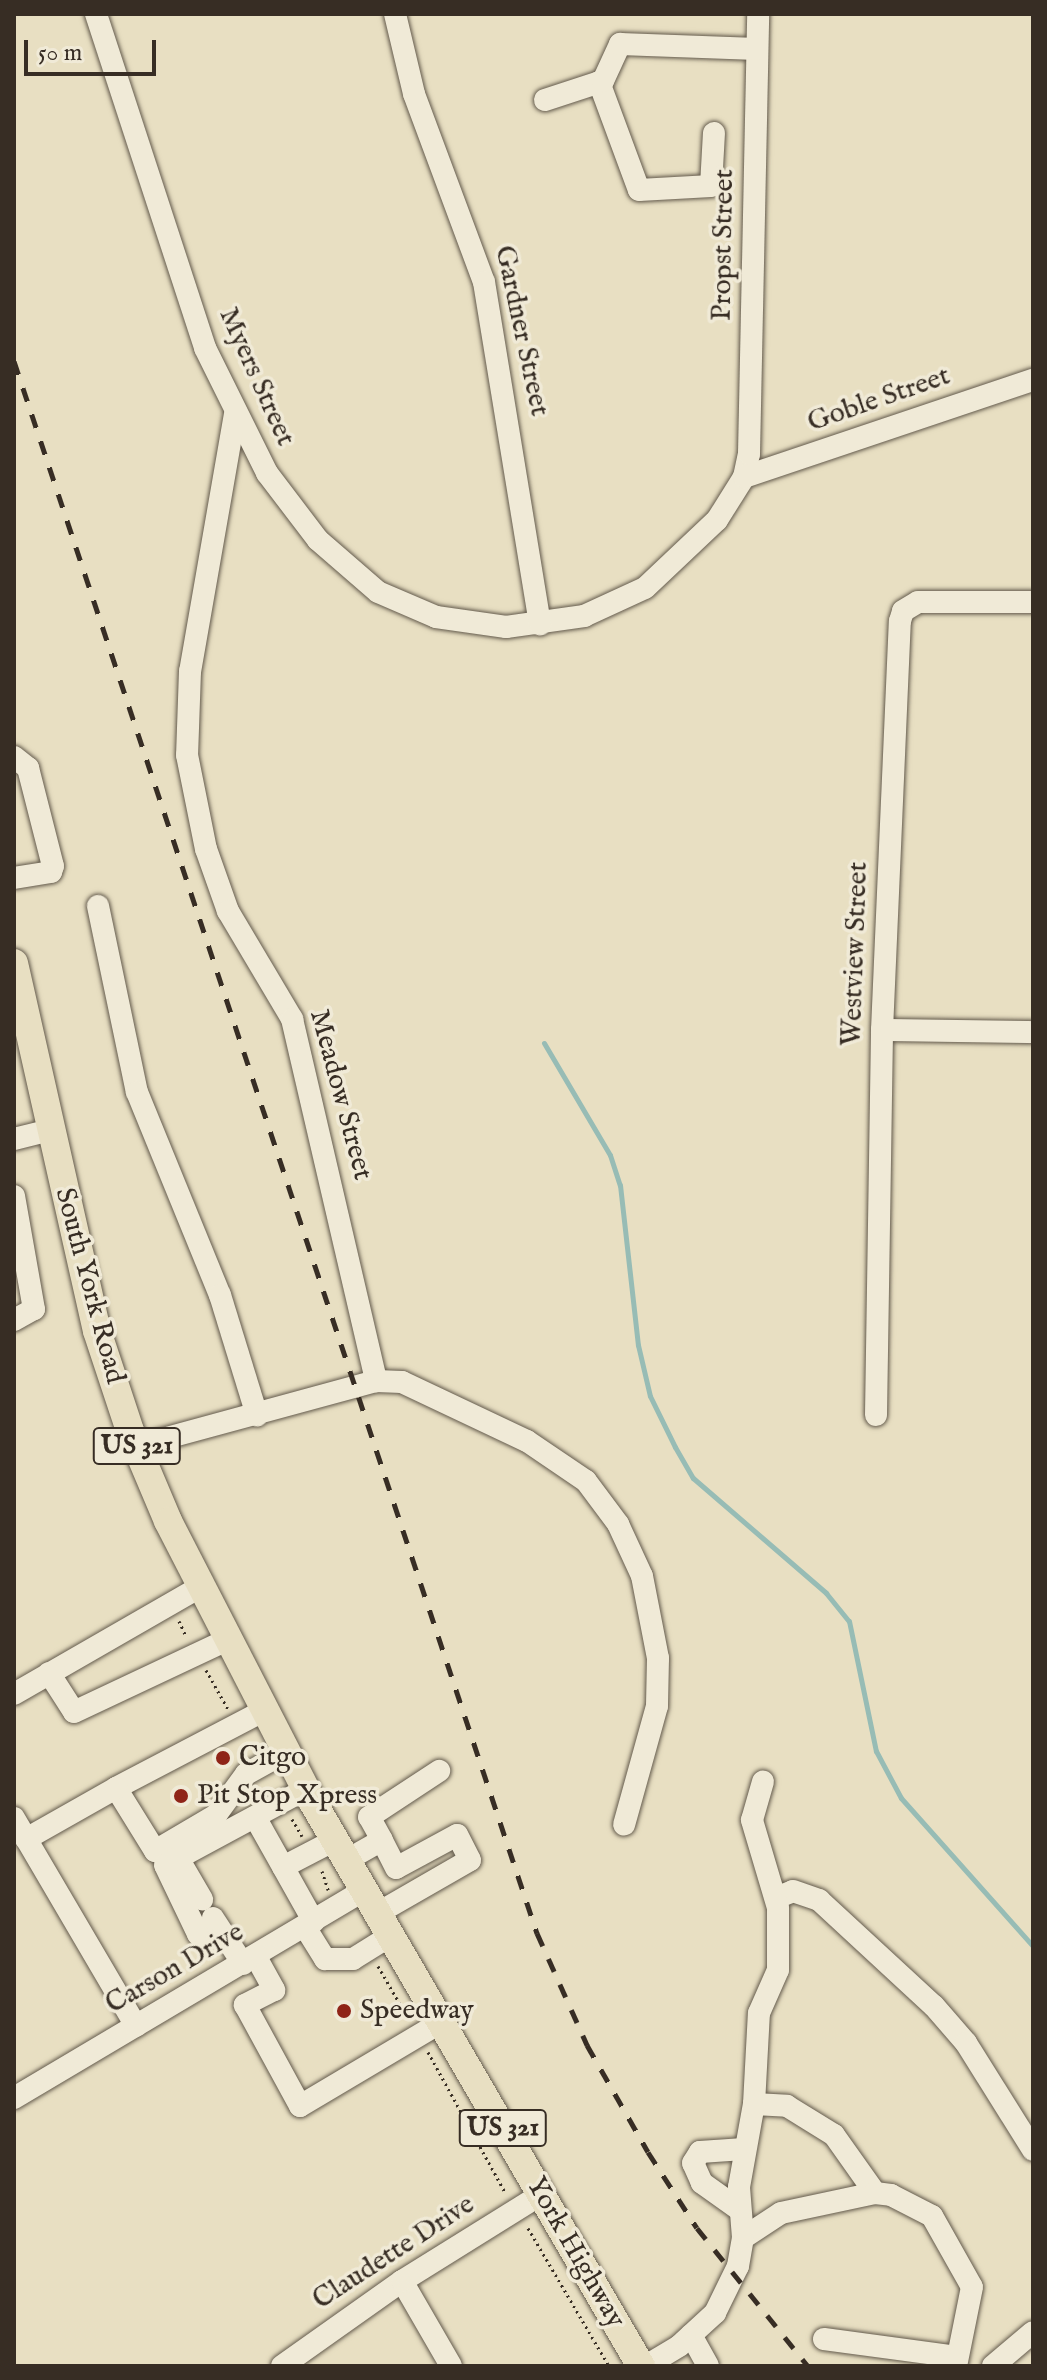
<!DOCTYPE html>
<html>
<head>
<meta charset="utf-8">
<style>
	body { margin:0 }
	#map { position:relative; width:1047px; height:2380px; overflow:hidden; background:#e8dfc2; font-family:"IM FELL English",serif }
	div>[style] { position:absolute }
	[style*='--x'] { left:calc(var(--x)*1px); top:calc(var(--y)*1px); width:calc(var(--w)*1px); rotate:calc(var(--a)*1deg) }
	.stream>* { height:5px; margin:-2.5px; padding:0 2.5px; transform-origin:2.5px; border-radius:2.5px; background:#97bcb5 }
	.path>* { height:3px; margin-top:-1.5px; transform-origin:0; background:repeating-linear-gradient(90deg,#372d24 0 2px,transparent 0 6px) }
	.roads { filter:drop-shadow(0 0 2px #635a4c) drop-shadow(0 0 2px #635a4c) }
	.minor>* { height:22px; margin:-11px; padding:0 11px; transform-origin:11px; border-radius:11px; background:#f0ead7 }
	.major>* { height:28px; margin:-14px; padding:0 14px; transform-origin:14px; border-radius:14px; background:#e8dfc2 }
	.rail>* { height:5px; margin-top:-2.5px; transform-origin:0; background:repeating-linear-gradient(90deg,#372d24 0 14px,transparent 0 28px) }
	.dots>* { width:22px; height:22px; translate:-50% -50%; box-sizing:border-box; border:4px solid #f0ead7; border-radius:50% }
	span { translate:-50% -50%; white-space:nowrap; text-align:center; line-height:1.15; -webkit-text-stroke:7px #f0ead7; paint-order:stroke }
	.shield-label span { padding:2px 6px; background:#f0ead7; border:2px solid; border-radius:6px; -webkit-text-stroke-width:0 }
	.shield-label { font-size:26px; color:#372d24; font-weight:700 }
	.street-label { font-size:28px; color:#372d24 }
	.poi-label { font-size:28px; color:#372d24 }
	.left { translate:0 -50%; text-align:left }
	.frame { position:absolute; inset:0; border:16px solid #372d24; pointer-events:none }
	.scale { position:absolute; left:24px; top:40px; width:132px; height:36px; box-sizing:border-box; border:4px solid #372d24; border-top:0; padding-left:10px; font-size:24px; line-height:28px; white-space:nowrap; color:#372d24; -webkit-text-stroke:6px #f0ead7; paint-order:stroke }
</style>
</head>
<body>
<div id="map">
	<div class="stream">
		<i style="--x:544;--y:1043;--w:130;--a:59.5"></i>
		<i style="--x:610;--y:1155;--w:32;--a:72"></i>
		<i style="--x:620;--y:1185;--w:161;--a:83.6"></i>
		<i style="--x:638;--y:1345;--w:52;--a:76.8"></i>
		<i style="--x:650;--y:1396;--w:57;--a:63.9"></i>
		<i style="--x:675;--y:1447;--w:36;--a:60"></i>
		<i style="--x:693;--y:1478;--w:176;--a:40.8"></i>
		<i style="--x:826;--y:1593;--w:36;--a:51"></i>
		<i style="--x:849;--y:1621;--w:133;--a:78.3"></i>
		<i style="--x:876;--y:1751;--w:53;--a:62"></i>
		<i style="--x:901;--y:1798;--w:198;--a:48.3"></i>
	</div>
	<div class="path">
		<i style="--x:179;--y:1621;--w:17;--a:65"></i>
		<i style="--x:206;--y:1670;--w:45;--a:60.6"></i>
		<i style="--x:292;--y:1819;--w:20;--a:60"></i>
		<i style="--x:322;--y:1871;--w:20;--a:72"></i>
		<i style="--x:378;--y:1966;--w:60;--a:60"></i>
		<i style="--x:428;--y:2052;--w:160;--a:61.2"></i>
		<i style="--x:528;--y:2228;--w:160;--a:59.6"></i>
	</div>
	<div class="roads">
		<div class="minor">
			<i style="--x:96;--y:14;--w:351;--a:71.9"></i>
			<i style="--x:205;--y:348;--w:140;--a:63.6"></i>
			<i style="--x:267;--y:473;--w:84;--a:52.7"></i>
			<i style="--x:318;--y:540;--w:79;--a:40.9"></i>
			<i style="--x:378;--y:592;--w:63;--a:23.3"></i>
			<i style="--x:436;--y:617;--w:71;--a:8.1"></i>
			<i style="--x:506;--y:627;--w:79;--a:-8"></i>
			<i style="--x:584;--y:616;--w:67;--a:-24.7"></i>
			<i style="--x:645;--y:588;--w:99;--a:-43.4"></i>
			<i style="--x:717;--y:520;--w:51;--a:-57.9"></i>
			<i style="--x:744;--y:477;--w:24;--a:-78"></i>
			<i style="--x:749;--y:454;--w:440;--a:-88.8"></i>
			<i style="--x:395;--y:14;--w:82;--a:76.6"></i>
			<i style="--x:414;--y:94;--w:201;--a:69.6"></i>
			<i style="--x:484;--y:282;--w:347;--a:80.7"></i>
			<i style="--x:599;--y:82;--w:115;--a:69.7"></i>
			<i style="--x:639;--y:190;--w:72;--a:-3.2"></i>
			<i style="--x:711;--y:186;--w:53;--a:-86.8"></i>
			<i style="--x:545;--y:100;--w:61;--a:-18.1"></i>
			<i style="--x:603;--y:81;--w:41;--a:-65.3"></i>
			<i style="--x:620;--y:44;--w:137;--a:2.1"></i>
			<i style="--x:235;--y:414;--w:261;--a:99.9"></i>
			<i style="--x:190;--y:671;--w:84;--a:92"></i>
			<i style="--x:187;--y:755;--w:96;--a:78.6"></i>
			<i style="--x:206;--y:849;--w:66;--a:70.5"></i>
			<i style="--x:228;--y:911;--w:126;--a:59.3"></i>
			<i style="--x:292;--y:1019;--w:372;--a:76.9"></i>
			<i style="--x:744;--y:477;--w:305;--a:-18.6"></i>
			<i style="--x:14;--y:757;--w:18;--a:38"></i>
			<i style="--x:28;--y:768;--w:101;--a:75.7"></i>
			<i style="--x:53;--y:866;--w:6;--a:108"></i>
			<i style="--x:51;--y:872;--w:37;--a:171"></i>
			<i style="--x:98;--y:906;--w:190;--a:78.2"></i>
			<i style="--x:137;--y:1092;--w:219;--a:67.8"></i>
			<i style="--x:220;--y:1295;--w:126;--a:72.9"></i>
			<i style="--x:882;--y:1030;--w:151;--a:0.8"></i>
			<i style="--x:14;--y:1139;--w:37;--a:-14"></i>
			<i style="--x:14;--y:1196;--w:115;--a:80"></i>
			<i style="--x:34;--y:1309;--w:23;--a:151"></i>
			<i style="--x:876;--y:1415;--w:385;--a:-89.1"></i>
			<i style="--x:882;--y:1030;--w:409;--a:-87.5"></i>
			<i style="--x:900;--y:621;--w:10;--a:-73"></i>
			<i style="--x:903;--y:611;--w:17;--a:-31"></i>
			<i style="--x:918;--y:602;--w:115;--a:0"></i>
			<i style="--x:137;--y:1446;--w:248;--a:-15.2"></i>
			<i style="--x:376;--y:1381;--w:26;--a:2"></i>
			<i style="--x:402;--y:1382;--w:138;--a:25.3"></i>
			<i style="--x:527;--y:1441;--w:71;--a:34.1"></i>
			<i style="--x:586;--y:1481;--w:54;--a:53.3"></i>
			<i style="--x:618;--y:1524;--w:57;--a:65.2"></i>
			<i style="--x:642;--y:1576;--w:84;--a:79"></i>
			<i style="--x:658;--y:1658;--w:48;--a:91.2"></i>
			<i style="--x:657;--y:1706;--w:123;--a:105.5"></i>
			<i style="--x:49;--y:1673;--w:46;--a:57.3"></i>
			<i style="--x:74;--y:1712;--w:169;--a:-25.2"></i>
			<i style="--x:14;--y:1694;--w:215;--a:-29.9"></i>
			<i style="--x:263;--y:1711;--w:166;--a:152.4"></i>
			<i style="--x:116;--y:1788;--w:74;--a:58.2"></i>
			<i style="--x:155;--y:1851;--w:71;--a:-30.5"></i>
			<i style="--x:216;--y:1815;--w:51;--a:-53.8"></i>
			<i style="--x:246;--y:1774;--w:46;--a:-28.8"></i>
			<i style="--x:255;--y:1817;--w:120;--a:60.7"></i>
			<i style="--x:14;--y:1818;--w:241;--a:59.6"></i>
			<i style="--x:26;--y:1839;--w:103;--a:-29.5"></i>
			<i style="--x:178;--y:1858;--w:48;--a:59.7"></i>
			<i style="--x:347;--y:1860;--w:40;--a:-29.7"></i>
			<i style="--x:382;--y:1840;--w:26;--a:-119"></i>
			<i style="--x:369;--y:1817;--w:84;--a:-33.3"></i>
			<i style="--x:283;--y:1867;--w:59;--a:-27.4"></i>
			<i style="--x:776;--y:1898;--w:18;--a:-22"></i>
			<i style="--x:793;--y:1891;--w:28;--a:19"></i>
			<i style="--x:819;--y:1900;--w:156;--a:42.7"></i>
			<i style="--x:934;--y:2006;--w:49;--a:49.1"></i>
			<i style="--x:966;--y:2043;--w:126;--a:57.9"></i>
			<i style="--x:378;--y:1913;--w:106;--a:-29.9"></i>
			<i style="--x:470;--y:1860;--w:28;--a:-117"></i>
			<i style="--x:457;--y:1835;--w:69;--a:151.6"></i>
			<i style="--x:396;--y:1868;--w:31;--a:-117"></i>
			<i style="--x:213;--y:1918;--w:55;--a:56.9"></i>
			<i style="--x:305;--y:1927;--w:38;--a:58"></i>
			<i style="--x:325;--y:1959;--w:28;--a:0"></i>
			<i style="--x:353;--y:1959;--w:44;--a:-31.9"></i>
			<i style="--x:223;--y:1934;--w:25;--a:180"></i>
			<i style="--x:198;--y:1934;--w:76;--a:-115.6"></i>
			<i style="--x:165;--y:1865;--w:160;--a:-28.3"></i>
			<i style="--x:256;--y:1957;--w:38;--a:61"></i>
			<i style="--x:274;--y:1990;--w:33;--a:153"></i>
			<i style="--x:245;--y:2005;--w:115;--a:61.4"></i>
			<i style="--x:300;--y:2106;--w:163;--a:-30.7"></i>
			<i style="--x:14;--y:2098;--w:407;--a:-30.7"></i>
			<i style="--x:754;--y:2104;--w:33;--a:3"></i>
			<i style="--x:787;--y:2106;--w:55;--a:31.7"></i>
			<i style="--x:834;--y:2135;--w:71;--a:54.7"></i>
			<i style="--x:740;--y:2210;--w:47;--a:-144.6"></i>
			<i style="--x:702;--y:2183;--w:22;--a:-114"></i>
			<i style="--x:693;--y:2163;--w:13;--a:-58"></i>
			<i style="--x:700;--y:2152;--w:44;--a:-3.9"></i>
			<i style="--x:743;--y:2238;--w:45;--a:-33.3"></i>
			<i style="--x:781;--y:2213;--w:96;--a:-12"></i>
			<i style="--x:875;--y:2193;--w:16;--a:7"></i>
			<i style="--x:891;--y:2195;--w:46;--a:27.1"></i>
			<i style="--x:932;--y:2216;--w:81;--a:60.6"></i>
			<i style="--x:972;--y:2287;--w:81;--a:101.4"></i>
			<i style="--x:402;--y:2281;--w:98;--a:60"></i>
			<i style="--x:691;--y:2335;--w:35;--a:61"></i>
			<i style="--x:824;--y:2339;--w:134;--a:7.7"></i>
			<i style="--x:282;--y:2366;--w:147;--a:-35.3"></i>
			<i style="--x:402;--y:2281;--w:165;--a:-31.9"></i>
			<i style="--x:646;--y:2366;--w:39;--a:-31"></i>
			<i style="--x:679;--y:2346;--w:49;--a:-42.5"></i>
			<i style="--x:715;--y:2313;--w:52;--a:-63.9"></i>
			<i style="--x:738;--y:2266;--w:28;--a:-80"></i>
			<i style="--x:743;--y:2238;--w:51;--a:-94.5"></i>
			<i style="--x:739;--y:2187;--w:84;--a:-79.8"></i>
			<i style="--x:754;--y:2104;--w:91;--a:-86.9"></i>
			<i style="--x:759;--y:2013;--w:47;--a:-66.2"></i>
			<i style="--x:778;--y:1970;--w:62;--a:-90"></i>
			<i style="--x:778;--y:1908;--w:92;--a:-106.5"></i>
			<i style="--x:752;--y:1820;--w:40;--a:-74"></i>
			<i style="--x:993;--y:2366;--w:52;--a:-40.4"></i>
		</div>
		<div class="major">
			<i style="--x:14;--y:963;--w:377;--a:77.3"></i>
			<i style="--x:97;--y:1331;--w:105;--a:71.7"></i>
			<i style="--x:130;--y:1431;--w:98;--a:67.1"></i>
			<i style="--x:168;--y:1521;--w:313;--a:62.8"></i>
			<i style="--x:311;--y:1799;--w:656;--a:59.8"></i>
		</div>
	</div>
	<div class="rail">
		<i style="--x:14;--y:361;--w:1657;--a:71.6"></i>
		<i style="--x:537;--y:1933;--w:123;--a:65.9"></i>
		<i style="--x:587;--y:2045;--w:123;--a:60.3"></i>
		<i style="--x:648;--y:2152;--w:90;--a:57.2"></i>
		<i style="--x:697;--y:2228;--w:177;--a:51.2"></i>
	</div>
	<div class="dots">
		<i style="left:223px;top:1758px;background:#8f2418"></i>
		<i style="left:181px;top:1796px;background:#8f2418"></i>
		<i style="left:344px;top:2011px;background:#8f2418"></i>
	</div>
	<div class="shield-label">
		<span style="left:137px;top:1446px">US 321</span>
		<span style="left:503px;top:2128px">US 321</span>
	</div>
	<div class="street-label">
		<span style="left:724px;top:245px;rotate:-89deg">Propst Street</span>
		<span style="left:521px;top:331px;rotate:78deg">Gardner Street</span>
		<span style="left:256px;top:377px;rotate:66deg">Myers Street</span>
		<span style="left:879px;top:400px;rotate:-19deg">Goble Street</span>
		<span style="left:856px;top:954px;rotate:-88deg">Westview Street</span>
		<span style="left:340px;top:1095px;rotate:75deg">Meadow Street</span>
		<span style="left:89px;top:1286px;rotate:75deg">South York Road</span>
		<span style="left:175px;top:1969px;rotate:-30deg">Carson Drive</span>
		<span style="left:394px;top:2253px;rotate:-33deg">Claudette Drive</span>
		<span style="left:575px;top:2253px;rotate:60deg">York Highway</span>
	</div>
	<div class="poi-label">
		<span class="left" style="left:239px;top:1758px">Citgo</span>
		<span class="left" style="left:197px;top:1796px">Pit Stop Xpress</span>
		<span class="left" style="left:360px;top:2011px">Speedway</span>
	</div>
	<div class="frame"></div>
	<div class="scale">50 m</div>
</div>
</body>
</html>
